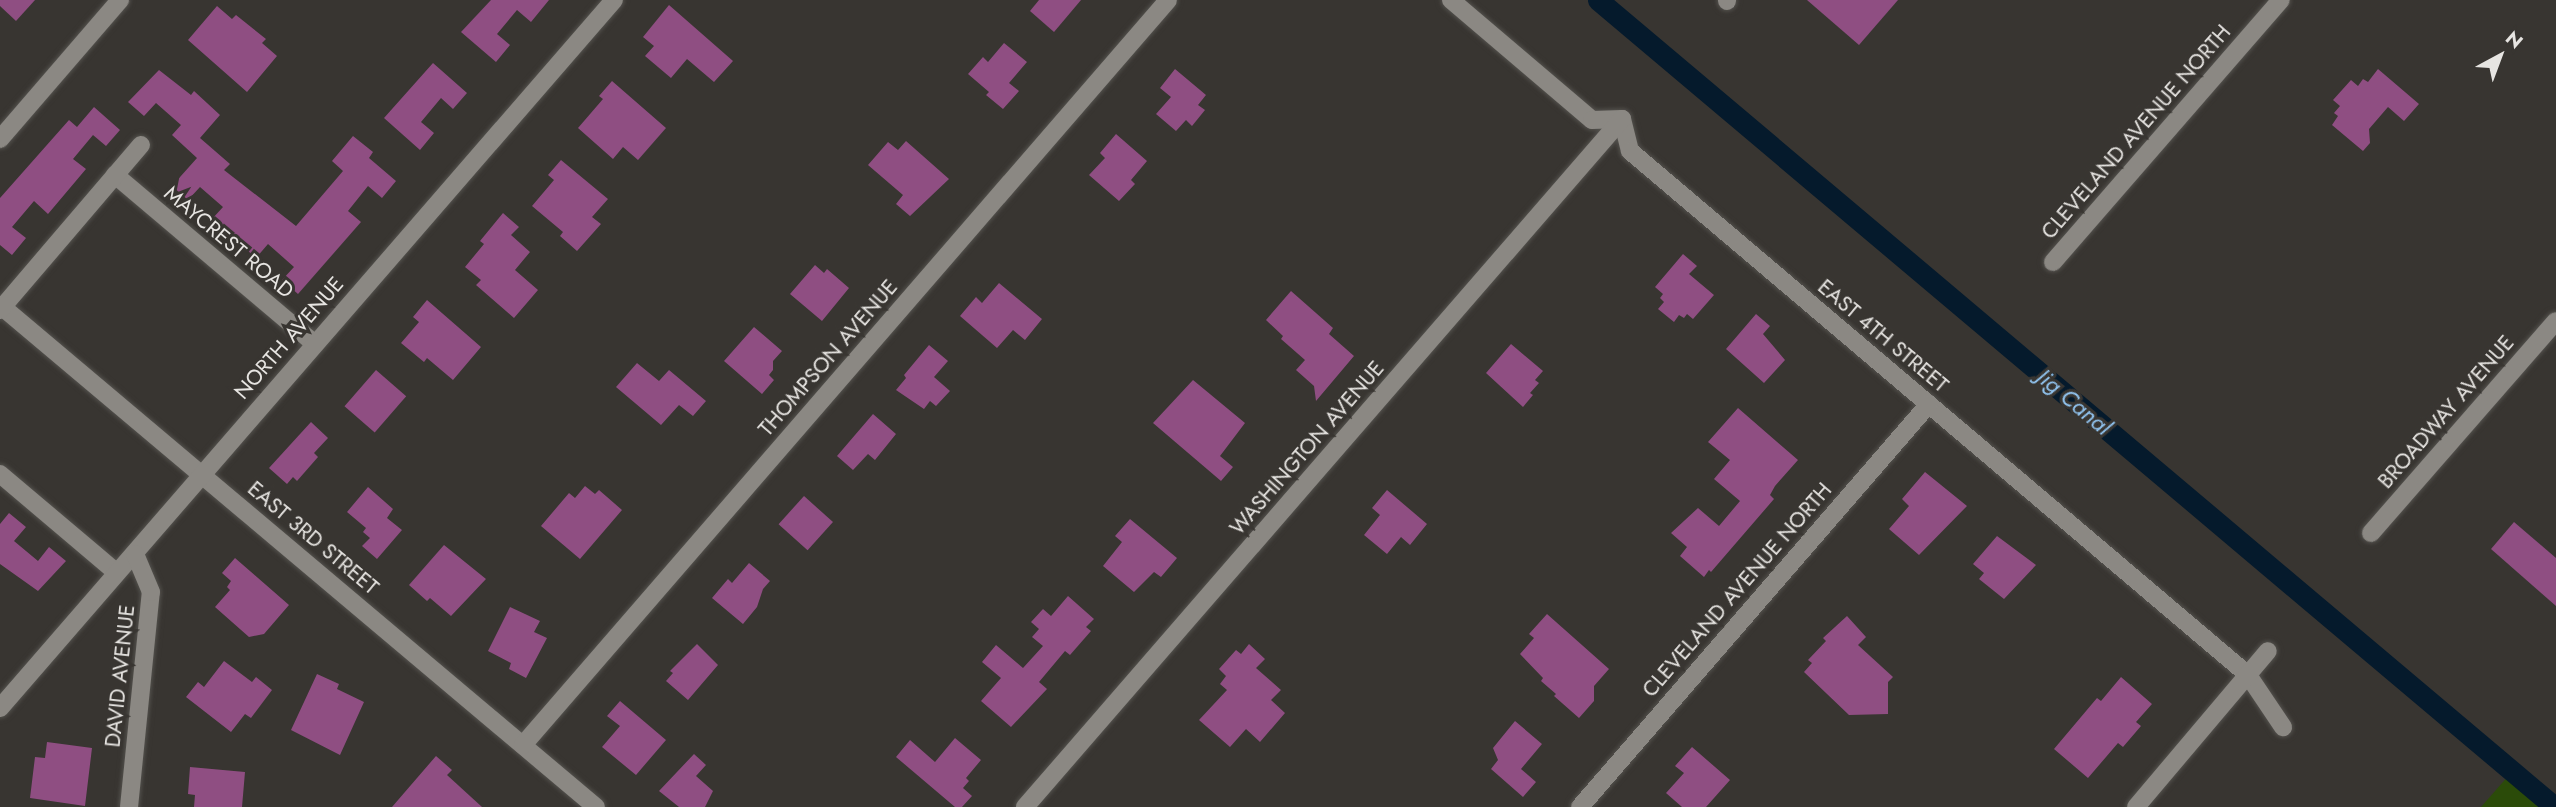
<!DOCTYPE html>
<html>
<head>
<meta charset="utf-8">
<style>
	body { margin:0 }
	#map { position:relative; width:2556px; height:807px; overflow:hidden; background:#383531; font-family:Jost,sans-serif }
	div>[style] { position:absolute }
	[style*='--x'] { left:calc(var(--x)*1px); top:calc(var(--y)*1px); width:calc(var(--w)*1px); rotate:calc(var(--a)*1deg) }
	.green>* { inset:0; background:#2b4b09 }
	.canal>* { height:21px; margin:-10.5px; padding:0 10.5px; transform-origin:10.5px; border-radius:10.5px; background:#051a2c }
	.building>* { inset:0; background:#8f4e82; transform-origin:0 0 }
	.roads { filter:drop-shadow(0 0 2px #53514d) drop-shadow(0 0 2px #53514d) }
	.minor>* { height:18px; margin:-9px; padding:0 9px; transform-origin:9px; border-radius:9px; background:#8b8883 }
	span { translate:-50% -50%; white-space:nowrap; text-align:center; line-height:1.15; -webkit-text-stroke:6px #383531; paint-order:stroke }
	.street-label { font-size:21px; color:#e7e5e2 }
	.water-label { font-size:23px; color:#93c7f4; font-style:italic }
	.north { position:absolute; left:2465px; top:21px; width:70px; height:70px; -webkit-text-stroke:5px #383531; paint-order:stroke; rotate:41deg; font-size:19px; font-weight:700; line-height:28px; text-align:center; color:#e7e5e2 }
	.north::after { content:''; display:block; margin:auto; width:24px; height:32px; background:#e7e5e2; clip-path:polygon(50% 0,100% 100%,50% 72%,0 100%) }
</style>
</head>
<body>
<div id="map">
	<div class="green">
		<i style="clip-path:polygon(2510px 774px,2547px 807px,2481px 807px)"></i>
	</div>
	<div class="canal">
		<i style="--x:1598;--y:0;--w:1245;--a:40.15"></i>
	</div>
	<div class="building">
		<i style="clip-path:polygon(0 0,35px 0,16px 21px,0 6px)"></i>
		<i style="clip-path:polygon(491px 0,549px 0,531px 22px,517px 10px,497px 34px,510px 45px,496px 62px,461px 32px)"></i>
		<i style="clip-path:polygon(1039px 0,1081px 0,1054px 32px,1030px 11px)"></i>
		<i style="clip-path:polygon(1807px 0,1898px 0,1859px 45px)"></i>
		<i style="clip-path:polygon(669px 5px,733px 61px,714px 82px,687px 59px,671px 78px,645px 56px,654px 46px,643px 37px)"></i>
		<i style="clip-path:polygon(217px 6px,232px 19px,236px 15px,266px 39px,262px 43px,277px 56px,247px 92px,188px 40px)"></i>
		<i style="clip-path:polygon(1004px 43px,1027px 62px,1009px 83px,1019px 91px,1003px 109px,986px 95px,989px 92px,968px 74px,983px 57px,988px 62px)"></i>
		<i style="clip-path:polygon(433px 63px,467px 93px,453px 109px,441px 98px,421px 122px,434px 133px,420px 150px,384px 118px)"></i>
		<i style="clip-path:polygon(1175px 69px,1206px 95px,1198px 105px,1205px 110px,1192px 126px,1186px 120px,1176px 131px,1156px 114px,1171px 97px,1160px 88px)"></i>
		<i style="clip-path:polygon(2378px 69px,2419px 104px,2404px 121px,2388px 107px,2369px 129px,2370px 143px,2363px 151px,2332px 125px,2338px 116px,2334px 113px,2340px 106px,2333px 100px,2351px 80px,2358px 86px,2363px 79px,2368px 82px)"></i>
		<i style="clip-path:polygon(159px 70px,191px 95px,194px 91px,220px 115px,200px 138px,230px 164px,224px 170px,296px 226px,343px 171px,332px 161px,353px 136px,373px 152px,369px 158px,396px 181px,382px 198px,368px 186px,348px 211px,361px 222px,298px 294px,282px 280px,294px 267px,268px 244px,256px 258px,212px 219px,223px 207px,200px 187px,188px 200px,172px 186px,197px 158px,172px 135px,181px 125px,156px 103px,144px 116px,128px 102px)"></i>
		<i style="clip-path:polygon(612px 81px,666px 128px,638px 160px,623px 147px,613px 159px,578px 128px,603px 99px,599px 96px)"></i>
		<i style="clip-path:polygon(94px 107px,120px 130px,106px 146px,93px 135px,73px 159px,86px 169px,48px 214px,34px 201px,12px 227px,26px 238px,12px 255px,0 245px,0 198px,69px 120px,77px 127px)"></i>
		<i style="clip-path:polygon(1116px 134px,1147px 161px,1131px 180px,1135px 184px,1119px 201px,1089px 175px,1105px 158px,1100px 153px)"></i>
		<i style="clip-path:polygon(906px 141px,949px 179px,910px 216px,896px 204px,903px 195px,868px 165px,888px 142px,898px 150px)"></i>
		<i style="clip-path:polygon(561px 160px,608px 199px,592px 217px,601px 224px,577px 251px,560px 236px,563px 232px,532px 206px,554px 180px,548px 175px)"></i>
		<i style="clip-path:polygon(503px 213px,519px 227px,511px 235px,530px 252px,515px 270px,538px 290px,514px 318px,476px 285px,481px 280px,465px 267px,484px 244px,480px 241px)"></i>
		<i style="clip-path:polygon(1683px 254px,1697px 266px,1689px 274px,1714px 295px,1693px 319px,1687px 314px,1684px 318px,1679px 315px,1674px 322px,1658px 309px,1664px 302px,1660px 298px,1663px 294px,1655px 287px)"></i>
		<i style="clip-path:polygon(815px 265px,824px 273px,827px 269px,849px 288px,822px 321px,790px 294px)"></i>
		<i style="clip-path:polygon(999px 283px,1042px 319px,1025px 340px,1013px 330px,997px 348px,960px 316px,976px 297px,982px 303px)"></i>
		<i style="clip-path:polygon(1291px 291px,1333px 328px,1329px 334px,1354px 356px,1316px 401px,1314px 386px,1296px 370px,1305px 360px,1281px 339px,1283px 336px,1266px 320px)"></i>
		<i style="clip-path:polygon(427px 300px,481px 347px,453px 380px,427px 358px,424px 362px,401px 343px,419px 322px,413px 317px)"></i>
		<i style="clip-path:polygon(1756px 314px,1770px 326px,1763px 334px,1785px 360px,1764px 383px,1726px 349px)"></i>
		<i style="clip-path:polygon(754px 327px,782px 351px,773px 361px,773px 370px,769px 375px,774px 380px,762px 394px,724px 361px)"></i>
		<i style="clip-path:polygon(1511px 344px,1543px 371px,1535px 380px,1539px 383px,1530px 393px,1533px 395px,1523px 407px,1486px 373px)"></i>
		<i style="clip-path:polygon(929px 345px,948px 361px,934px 377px,950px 391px,936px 406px,930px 401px,924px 409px,896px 390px,906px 378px,904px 375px)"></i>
		<i style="clip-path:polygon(637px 363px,659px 381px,669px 370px,706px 401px,693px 416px,679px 405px,661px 425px,616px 387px)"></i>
		<i style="left:376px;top:370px;width:40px;height:48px;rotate:41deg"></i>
		<i style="clip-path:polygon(1193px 380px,1245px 423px,1220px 456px,1233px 467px,1221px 481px,1153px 423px)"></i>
		<i style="clip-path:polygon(1738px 408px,1798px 460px,1775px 486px,1770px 495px,1774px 499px,1711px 572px,1709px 570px,1704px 577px,1680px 556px,1687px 547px,1671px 533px,1698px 508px,1719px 526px,1740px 501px,1714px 479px,1730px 460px,1708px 442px)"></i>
		<i style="clip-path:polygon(873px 414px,896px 434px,875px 460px,868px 454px,853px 470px,837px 456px)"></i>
		<i style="clip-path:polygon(311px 422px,328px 438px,314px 453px,318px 457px,297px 481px,293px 477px,287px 484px,269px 468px)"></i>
		<i style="clip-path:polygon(1925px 472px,1967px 506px,1919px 555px,1889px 529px,1909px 506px,1902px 499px)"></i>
		<i style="clip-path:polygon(585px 486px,595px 494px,599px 490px,622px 510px,580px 559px,541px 526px,569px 493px,575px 498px)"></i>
		<i style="clip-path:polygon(368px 487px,393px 509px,387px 518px,402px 530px,377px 559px,362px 546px,370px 538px,363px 532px,366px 528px,347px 512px)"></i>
		<i style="clip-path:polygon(1387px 490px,1427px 524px,1410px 545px,1401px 537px,1387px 554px,1364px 535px,1380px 515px,1372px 508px)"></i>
		<i style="left:804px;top:496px;width:39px;height:38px;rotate:42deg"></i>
		<i style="clip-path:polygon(9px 513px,26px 527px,14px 541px,38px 561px,49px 547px,66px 561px,38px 591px,0 564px,0 524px)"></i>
		<i style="clip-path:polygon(1130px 519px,1177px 558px,1161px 577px,1154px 572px,1134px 592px,1103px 566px,1122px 542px,1115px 536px)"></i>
		<i style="clip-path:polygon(2514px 522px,2556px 558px,2556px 606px,2491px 549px)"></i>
		<i style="clip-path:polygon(1997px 536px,2036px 565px,2004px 599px,1979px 579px,1984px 573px,1973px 564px)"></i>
		<i style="clip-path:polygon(444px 545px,486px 579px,451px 616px,430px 598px,427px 601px,409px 585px)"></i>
		<i style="clip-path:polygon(235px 558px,289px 605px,264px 634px,249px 637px,215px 607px,230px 590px,227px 587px,231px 581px,222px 573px)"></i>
		<i style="clip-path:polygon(749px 563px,770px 581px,763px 589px,757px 607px,743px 624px,712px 598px,728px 579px,732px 583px)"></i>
		<i style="clip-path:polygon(1068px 596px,1094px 619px,1086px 627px,1091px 631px,1070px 655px,1065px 651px,1039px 682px,1047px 689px,1011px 727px,981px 701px,1001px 678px,982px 662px,996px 645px,1023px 668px,1043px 646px,1032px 637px,1039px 629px,1031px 622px,1043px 609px,1051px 616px)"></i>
		<i style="clip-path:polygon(510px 607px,540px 621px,534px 632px,547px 638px,526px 678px,509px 669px,511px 663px,488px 651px)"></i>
		<i style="clip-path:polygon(1547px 614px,1609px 669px,1594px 686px,1594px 701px,1579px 718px,1554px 696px,1556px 694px,1541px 681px,1543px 678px,1520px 654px,1534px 638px,1529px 634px)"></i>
		<i style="clip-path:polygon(1847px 616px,1866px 637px,1858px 645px,1893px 677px,1888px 682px,1888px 714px,1849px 715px,1804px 672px,1812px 663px,1808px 660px,1826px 641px,1823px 638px)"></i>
		<i style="clip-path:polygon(697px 644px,718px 665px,688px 700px,666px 681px,673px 673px,670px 671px)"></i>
		<i style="clip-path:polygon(1249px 644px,1265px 659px,1256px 668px,1281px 690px,1271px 700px,1285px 713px,1260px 742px,1246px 729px,1230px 747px,1199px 720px,1227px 690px,1220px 684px,1226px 676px,1219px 669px,1236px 650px,1241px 654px)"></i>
		<i style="clip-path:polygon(224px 661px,252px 682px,256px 677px,272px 690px,251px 718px,245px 714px,231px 732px,186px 697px,198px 682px,204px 687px)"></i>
		<i style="clip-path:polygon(317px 674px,339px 684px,337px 689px,364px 702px,340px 755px,291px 730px)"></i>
		<i style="clip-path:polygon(2121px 677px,2152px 704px,2136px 722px,2141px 726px,2123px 747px,2118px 743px,2088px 778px,2054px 749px,2097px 698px,2101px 701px)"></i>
		<i style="clip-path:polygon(620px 701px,666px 740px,636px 775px,602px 747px,620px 726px,607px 716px)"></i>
		<i style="clip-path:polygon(1515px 721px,1542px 744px,1521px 769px,1536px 782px,1523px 797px,1491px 769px,1498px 760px,1493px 748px)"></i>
		<i style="clip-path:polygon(955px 738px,981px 760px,966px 778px,969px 781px,963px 788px,972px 796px,962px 807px,955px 807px,896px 757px,910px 740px,935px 762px)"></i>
		<i style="clip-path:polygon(47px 742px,92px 748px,85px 806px,30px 798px,35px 757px,45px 758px)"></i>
		<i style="clip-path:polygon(1692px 747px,1730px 780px,1706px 807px,1682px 807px,1666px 793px,1684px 773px,1675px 766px)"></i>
		<i style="clip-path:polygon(694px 754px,706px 765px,696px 776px,713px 791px,705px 807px,679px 807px,659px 791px)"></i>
		<i style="clip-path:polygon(436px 756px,452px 770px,447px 775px,482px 807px,392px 807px)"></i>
		<i style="clip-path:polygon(190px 767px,245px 772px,242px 807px,194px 807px,195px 795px,188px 794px)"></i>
	</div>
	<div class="roads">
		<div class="minor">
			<i style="--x:1451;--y:0;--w:185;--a:40.4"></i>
			<i style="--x:1592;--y:120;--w:30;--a:-2"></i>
			<i style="--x:1622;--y:119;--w:33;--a:76"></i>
			<i style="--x:1630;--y:151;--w:810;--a:40.29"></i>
			<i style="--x:2248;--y:675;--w:63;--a:56.1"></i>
			<i style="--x:1727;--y:1;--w:1;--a:-90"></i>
			<i style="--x:0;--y:139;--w:184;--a:-49.2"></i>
			<i style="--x:115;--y:175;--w:260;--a:40.2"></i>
			<i style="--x:2053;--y:262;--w:347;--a:-49"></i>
			<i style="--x:0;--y:305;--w:779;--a:40.11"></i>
			<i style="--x:0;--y:310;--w:217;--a:-49.5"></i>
			<i style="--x:0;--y:474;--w:153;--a:40.2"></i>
			<i style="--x:2371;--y:533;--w:281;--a:-48.9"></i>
			<i style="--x:0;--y:708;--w:937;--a:-49.07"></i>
			<i style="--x:523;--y:745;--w:985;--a:-49.11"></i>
			<i style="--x:129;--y:807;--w:216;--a:-84.2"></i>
			<i style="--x:151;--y:592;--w:41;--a:-112.8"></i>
			<i style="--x:1025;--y:807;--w:911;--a:-49.05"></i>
			<i style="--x:1580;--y:807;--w:533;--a:-49.11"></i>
			<i style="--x:2136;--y:807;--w:204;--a:-49.8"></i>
		</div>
	</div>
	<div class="street-label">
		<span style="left:2136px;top:132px;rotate:-49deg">CLEVELAND AVENUE NORTH</span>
		<span style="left:229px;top:242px;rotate:40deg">MAYCREST ROAD</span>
		<span style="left:1883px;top:336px;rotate:40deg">EAST 4TH STREET</span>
		<span style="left:289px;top:338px;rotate:-49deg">NORTH AVENUE</span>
		<span style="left:828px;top:358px;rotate:-49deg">THOMPSON AVENUE</span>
		<span style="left:2446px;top:412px;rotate:-49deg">BROADWAY AVENUE</span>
		<span style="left:1307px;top:448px;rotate:-49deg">WASHINGTON AVENUE</span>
		<span style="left:313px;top:538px;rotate:40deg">EAST 3RD STREET</span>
		<span style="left:1737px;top:590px;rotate:-49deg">CLEVELAND AVENUE NORTH</span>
		<span style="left:120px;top:676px;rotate:-84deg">DAVID AVENUE</span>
	</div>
	<div class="water-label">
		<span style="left:2074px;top:402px;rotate:40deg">Jig Canal</span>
	</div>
	<div class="north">N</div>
</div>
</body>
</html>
